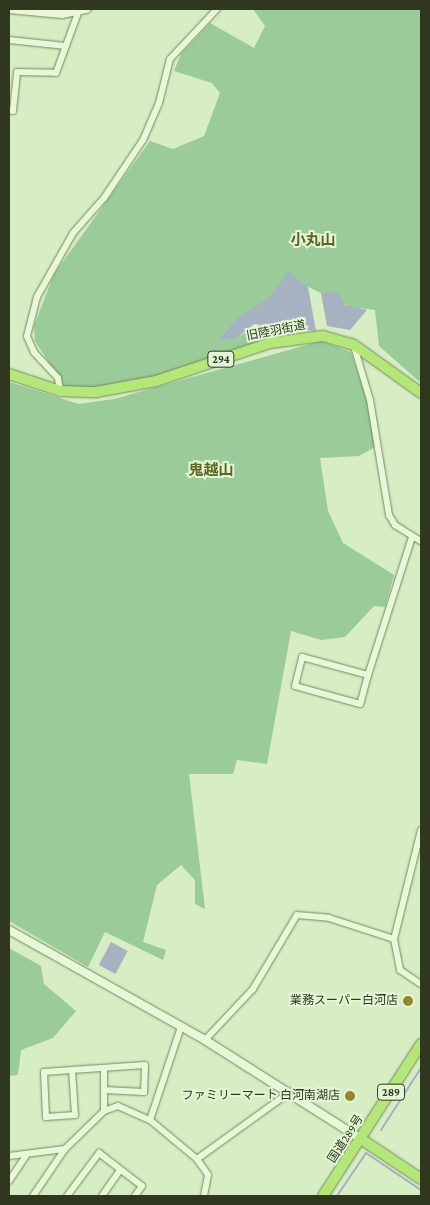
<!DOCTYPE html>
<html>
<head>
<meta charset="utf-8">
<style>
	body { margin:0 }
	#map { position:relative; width:430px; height:1205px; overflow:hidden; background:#d7edc4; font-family:"Crimson Pro","Noto Sans JP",serif }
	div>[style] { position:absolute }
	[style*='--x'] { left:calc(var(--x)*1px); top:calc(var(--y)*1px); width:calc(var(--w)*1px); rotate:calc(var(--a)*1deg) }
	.green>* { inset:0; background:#9acb99 }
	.water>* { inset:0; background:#a6b2c1; transform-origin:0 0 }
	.stream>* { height:2px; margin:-1px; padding:0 1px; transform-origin:1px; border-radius:1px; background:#a6b2c1 }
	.roads { filter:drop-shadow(0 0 1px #76885b) drop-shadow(0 0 1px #76885b) }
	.minor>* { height:6px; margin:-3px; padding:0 3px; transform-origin:3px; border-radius:3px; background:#e6f8d8 }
	.tertiary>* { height:8px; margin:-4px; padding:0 4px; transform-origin:4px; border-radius:4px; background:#e6f8d8 }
	.trunk>* { height:10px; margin:-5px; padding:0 5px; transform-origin:5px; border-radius:5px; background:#b4e67a }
	.dots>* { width:14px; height:14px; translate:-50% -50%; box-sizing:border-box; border:2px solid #e2f5d4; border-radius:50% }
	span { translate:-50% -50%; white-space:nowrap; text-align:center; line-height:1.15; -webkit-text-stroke:4px #e2f5d4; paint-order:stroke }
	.shield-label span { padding:1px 4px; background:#e2f5d4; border:1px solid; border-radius:4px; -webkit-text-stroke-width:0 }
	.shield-label { font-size:11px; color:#2f381f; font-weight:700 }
	.street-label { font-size:12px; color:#2f381f }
	.poi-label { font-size:12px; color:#2f381f }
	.right { translate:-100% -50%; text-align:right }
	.quarter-label { font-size:15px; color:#5f641f; font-weight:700 }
	.frame { position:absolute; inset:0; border:10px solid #2f381f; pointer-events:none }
</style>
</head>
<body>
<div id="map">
	<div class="green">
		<i style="clip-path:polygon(253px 9px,421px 9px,421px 383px,379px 346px,375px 310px,349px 307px,337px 298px,337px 292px,321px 293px,286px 276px,269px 298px,227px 329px,238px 337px,261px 324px,297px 334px,268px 338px,169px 374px,98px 388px,64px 386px,35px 341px,34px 326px,54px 274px,150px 141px,173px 149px,204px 136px,220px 93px,212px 83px,174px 71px,181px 54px,210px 23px,254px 48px,265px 26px)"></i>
		<i style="clip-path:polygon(321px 341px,351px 352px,371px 412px,375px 447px,359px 456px,320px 458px,328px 511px,343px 543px,394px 575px,385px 607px,374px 606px,345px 637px,321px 640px,291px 631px,267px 764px,237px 760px,233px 774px,189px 774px,205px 909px,195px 904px,195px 880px,181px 865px,157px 885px,143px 942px,166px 950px,163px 960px,105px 932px,88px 967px,9px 921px,9px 382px,79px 404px,114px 399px)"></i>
		<i style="clip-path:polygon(9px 948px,41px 966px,44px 984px,76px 1011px,53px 1038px,21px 1050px,18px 1075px,9px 1076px)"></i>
	</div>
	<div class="water">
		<i style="clip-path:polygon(288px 272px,308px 287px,316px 331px,254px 324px,237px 338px,219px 340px,236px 319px,269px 298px)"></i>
		<i style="clip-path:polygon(336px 291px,345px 305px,367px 310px,350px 330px,327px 326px,321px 293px)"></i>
		<i style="left:111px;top:942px;width:19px;height:26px;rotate:28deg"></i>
	</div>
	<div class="stream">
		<i style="--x:381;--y:1130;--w:74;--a:-57.2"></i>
		<i style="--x:337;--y:1196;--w:52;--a:-56"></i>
		<i style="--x:366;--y:1153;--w:66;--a:33.9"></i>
	</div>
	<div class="roads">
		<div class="minor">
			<i style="--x:9;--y:40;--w:57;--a:6"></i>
			<i style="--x:9;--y:110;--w:4;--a:14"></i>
			<i style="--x:13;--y:111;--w:39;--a:-84"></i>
			<i style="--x:17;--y:72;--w:39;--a:1"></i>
			<i style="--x:56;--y:73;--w:64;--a:-69.9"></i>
			<i style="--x:354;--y:346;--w:56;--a:73.5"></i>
			<i style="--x:370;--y:400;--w:117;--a:80.6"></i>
			<i style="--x:389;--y:515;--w:12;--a:59"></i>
			<i style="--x:395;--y:525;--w:31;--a:32"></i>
			<i style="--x:60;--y:391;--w:13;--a:-99"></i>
			<i style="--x:58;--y:378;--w:35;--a:-133"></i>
			<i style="--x:34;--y:352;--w:17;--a:-114"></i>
			<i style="--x:27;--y:336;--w:40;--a:-75.6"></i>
			<i style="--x:37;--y:297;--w:73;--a:-60.6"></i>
			<i style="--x:73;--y:233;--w:47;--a:-48.5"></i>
			<i style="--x:104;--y:198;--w:70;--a:-56.1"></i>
			<i style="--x:143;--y:140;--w:40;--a:-66.6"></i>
			<i style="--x:159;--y:103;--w:45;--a:-76"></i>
			<i style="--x:170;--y:59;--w:69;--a:-46.8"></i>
			<i style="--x:302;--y:657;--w:68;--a:15.3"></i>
			<i style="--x:368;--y:675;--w:30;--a:105"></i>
			<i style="--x:360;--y:704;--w:67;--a:-164.5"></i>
			<i style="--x:295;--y:686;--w:30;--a:-76"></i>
			<i style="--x:368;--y:675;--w:145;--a:-72.3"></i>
			<i style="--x:421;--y:830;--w:112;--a:103.9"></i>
			<i style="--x:394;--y:939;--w:32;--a:79"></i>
			<i style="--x:400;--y:970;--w:25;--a:34"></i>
			<i style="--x:205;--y:1040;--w:70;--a:-46.7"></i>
			<i style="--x:253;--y:989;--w:86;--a:-59.3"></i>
			<i style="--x:297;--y:915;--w:32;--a:5"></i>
			<i style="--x:329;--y:918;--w:68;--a:17.9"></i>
			<i style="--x:72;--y:1070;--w:45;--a:86.2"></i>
			<i style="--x:75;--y:1115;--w:29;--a:176"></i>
			<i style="--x:46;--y:1117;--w:45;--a:-92.5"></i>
			<i style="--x:44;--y:1072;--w:28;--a:-4"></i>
			<i style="--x:72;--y:1070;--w:73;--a:-3.9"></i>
			<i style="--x:145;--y:1065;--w:27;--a:92"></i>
			<i style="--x:144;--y:1092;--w:40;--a:-177.1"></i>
			<i style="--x:104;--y:1111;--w:43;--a:-90"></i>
			<i style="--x:150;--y:1120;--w:98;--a:-71.6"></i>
			<i style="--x:9;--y:1156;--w:56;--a:-7.1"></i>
			<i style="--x:197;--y:1159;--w:115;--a:-35.8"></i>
			<i style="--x:9;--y:1181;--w:30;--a:-56"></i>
			<i style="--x:33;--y:1196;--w:57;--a:-55.8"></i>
			<i style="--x:65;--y:1149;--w:54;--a:-44.3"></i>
			<i style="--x:104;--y:1111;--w:15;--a:-20"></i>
			<i style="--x:118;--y:1106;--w:35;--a:24"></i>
			<i style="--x:150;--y:1120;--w:61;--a:39.7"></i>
			<i style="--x:197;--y:1159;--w:19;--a:55"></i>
			<i style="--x:208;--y:1175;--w:21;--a:101"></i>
			<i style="--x:67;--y:1196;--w:54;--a:-53.3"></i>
			<i style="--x:99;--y:1153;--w:54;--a:37.5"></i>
			<i style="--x:142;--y:1186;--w:12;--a:125"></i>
			<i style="--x:102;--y:1196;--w:32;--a:-55"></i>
		</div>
		<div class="tertiary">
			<i style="--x:9;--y:9;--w:53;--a:5.4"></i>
			<i style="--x:62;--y:14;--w:25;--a:-12"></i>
			<i style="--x:9;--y:930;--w:225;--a:29.3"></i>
			<i style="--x:205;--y:1040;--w:185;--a:32.4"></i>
		</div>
		<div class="trunk">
			<i style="--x:9;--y:374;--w:54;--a:18.4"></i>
			<i style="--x:60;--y:391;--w:36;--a:2"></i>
			<i style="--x:96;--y:392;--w:61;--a:-10.4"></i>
			<i style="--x:156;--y:381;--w:120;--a:-18.4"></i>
			<i style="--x:270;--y:343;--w:53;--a:-7.5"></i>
			<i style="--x:323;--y:336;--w:32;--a:16"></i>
			<i style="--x:354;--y:345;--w:82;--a:35.6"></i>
			<i style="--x:361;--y:1139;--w:72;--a:33.7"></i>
			<i style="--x:323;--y:1196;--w:181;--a:-57.2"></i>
		</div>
	</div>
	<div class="dots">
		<i style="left:408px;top:1001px;background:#96862c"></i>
		<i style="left:350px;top:1096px;background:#96862c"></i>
	</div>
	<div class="shield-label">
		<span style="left:221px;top:359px">294</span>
		<span style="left:391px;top:1092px">289</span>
	</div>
	<div class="street-label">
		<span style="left:276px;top:331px;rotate:-11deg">旧陸羽街道</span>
		<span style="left:346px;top:1139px;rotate:-57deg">国道289号</span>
	</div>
	<div class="poi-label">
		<span class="right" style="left:398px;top:1001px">業務スーパー白河店</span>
		<span class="right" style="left:340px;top:1096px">ファミリーマート 白河南湖店</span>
	</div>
	<div class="quarter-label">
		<span style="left:313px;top:241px">小丸山</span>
		<span style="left:211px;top:471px">鬼越山</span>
	</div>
	<div class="frame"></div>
</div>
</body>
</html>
